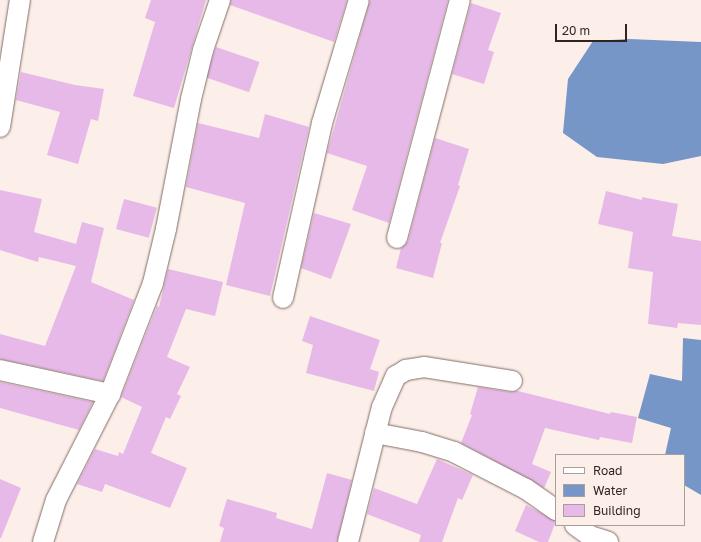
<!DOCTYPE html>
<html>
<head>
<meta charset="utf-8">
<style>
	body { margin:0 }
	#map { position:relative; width:701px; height:542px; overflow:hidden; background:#fceee9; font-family:"Golos Text",sans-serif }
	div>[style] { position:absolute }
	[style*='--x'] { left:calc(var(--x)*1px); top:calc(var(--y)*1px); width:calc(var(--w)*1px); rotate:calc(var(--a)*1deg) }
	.water>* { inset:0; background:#7596c6 }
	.building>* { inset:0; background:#e7b9e8; transform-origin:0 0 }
	.roads { filter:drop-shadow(0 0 1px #816d66) drop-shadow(0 0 1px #816d66) }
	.street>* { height:20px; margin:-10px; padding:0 10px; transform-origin:10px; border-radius:10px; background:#fff }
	span { translate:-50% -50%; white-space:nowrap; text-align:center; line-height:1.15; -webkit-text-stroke:4px #fceee9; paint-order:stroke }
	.legend { position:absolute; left:555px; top:454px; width:130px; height:72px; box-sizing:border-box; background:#fceee9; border:1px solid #aa9e99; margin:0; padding:5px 7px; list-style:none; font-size:12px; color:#2e2522 }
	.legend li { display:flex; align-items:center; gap:8px; height:20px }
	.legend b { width:20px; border:1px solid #aa9e99 }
	.scale { position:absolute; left:555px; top:24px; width:72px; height:18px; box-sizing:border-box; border:2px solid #2e2522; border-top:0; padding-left:5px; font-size:12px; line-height:14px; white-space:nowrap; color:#2e2522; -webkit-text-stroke:3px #fceee9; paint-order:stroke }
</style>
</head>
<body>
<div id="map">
	<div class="water">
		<i style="clip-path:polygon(629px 39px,701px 42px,701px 156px,663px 164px,597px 157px,563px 133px,568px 79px,593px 41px)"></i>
		<i style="clip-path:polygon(683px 338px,701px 340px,701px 495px,684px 485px,684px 455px,665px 455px,671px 428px,638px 418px,650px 374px,682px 381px)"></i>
	</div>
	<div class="building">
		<i style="clip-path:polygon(151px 0,206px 0,174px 108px,133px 96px,155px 22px,145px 18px)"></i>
		<i style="clip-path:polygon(231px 0,347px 0,334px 42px,230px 5px)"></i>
		<i style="clip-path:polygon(370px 0,448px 0,389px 223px,352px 210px,367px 166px,327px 153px)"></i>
		<i style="clip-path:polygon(471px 3px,501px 13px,488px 50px,494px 52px,484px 84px,452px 74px)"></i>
		<i style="left:216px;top:47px;width:46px;height:32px;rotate:19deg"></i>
		<i style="clip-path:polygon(21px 72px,75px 85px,104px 89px,98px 121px,91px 119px,78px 164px,47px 155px,60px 112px,16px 100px)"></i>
		<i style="clip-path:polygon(265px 114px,309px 127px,270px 296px,226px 285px,245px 203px,186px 187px,198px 123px,259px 138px)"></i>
		<i style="clip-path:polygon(435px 138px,469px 149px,458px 185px,460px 186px,440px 243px,442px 243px,433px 278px,396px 268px,401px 248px,408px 241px)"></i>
		<i style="clip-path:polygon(0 190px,42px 199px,34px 232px,76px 244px,82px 222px,104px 228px,91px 282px,134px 300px,103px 381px,0 359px,0 334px,45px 346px,76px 266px,39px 257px,38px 262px,0 250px)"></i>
		<i style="clip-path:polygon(606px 191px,642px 200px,642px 197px,678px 204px,672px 236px,701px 241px,701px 325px,678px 323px,677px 328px,648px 324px,653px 272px,628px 268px,633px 232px,598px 224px)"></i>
		<i style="left:124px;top:199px;width:34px;height:31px;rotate:15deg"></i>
		<i style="clip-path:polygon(314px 213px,351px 224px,331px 279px,301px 268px)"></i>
		<i style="clip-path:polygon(168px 269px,223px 282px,215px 316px,186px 309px,167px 357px,190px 367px,177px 394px,181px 396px,170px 419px,166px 417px,151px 453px,187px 468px,170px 508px,105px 484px,102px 492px,77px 484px,95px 449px,118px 456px,119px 452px,123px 454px,142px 407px,121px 397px,157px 306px,159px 307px)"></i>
		<i style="clip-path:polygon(310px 316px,380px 340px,370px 369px,379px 372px,374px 391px,306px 373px,313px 345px,302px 341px)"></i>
		<i style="clip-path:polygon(0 382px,93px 402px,79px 430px,0 408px)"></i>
		<i style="clip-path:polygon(478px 387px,510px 392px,518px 391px,610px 414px,611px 412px,637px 417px,632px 443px,600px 437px,599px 440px,545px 428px,532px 464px,551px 472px,544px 488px,461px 443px,472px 415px,470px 414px)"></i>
		<i style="clip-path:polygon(437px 459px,473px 475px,462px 500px,458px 498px,442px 542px,419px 542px,421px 535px,367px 514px,374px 488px,417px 504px)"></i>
		<i style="clip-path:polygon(327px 473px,352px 480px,337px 542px,220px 542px,224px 528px,219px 526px,227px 499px,277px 513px,276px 518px,312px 529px)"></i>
		<i style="clip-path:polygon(0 479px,21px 488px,1px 538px,0 538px)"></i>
		<i style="clip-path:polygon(526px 505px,556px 521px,548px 542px,539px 542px,515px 531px)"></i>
	</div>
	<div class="roads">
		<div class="street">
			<i style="--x:0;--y:127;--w:129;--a:-81.1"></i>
			<i style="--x:397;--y:238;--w:246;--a:-75.2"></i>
			<i style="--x:283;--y:298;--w:179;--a:-77.4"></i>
			<i style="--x:322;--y:123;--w:128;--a:-73.3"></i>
			<i style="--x:0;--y:370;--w:113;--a:12.3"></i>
			<i style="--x:375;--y:433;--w:48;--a:10.8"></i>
			<i style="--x:422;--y:442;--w:34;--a:17"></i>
			<i style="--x:454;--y:452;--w:81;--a:27.2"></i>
			<i style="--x:526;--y:489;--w:37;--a:35"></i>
			<i style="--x:575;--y:525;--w:19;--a:36"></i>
			<i style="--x:590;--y:536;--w:19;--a:18"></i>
			<i style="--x:43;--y:542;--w:44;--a:-72.8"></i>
			<i style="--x:56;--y:500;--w:119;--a:-63"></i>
			<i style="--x:110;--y:394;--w:119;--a:-68.8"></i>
			<i style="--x:153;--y:283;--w:56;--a:-76.5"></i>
			<i style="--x:166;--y:229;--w:132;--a:-79.1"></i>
			<i style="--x:191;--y:99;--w:50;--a:-76.2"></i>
			<i style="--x:203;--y:50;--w:53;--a:-71.2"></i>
			<i style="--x:348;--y:542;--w:139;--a:-75.9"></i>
			<i style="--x:382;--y:407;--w:34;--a:-66"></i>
			<i style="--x:396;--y:376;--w:12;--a:-31"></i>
			<i style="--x:406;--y:370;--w:18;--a:-9"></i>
			<i style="--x:424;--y:367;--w:89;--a:9"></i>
		</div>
	</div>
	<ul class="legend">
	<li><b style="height:5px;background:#fff"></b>Road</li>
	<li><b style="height:11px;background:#7596c6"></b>Water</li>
	<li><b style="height:11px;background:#e7b9e8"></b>Building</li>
	</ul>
	<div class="scale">20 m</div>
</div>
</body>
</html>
